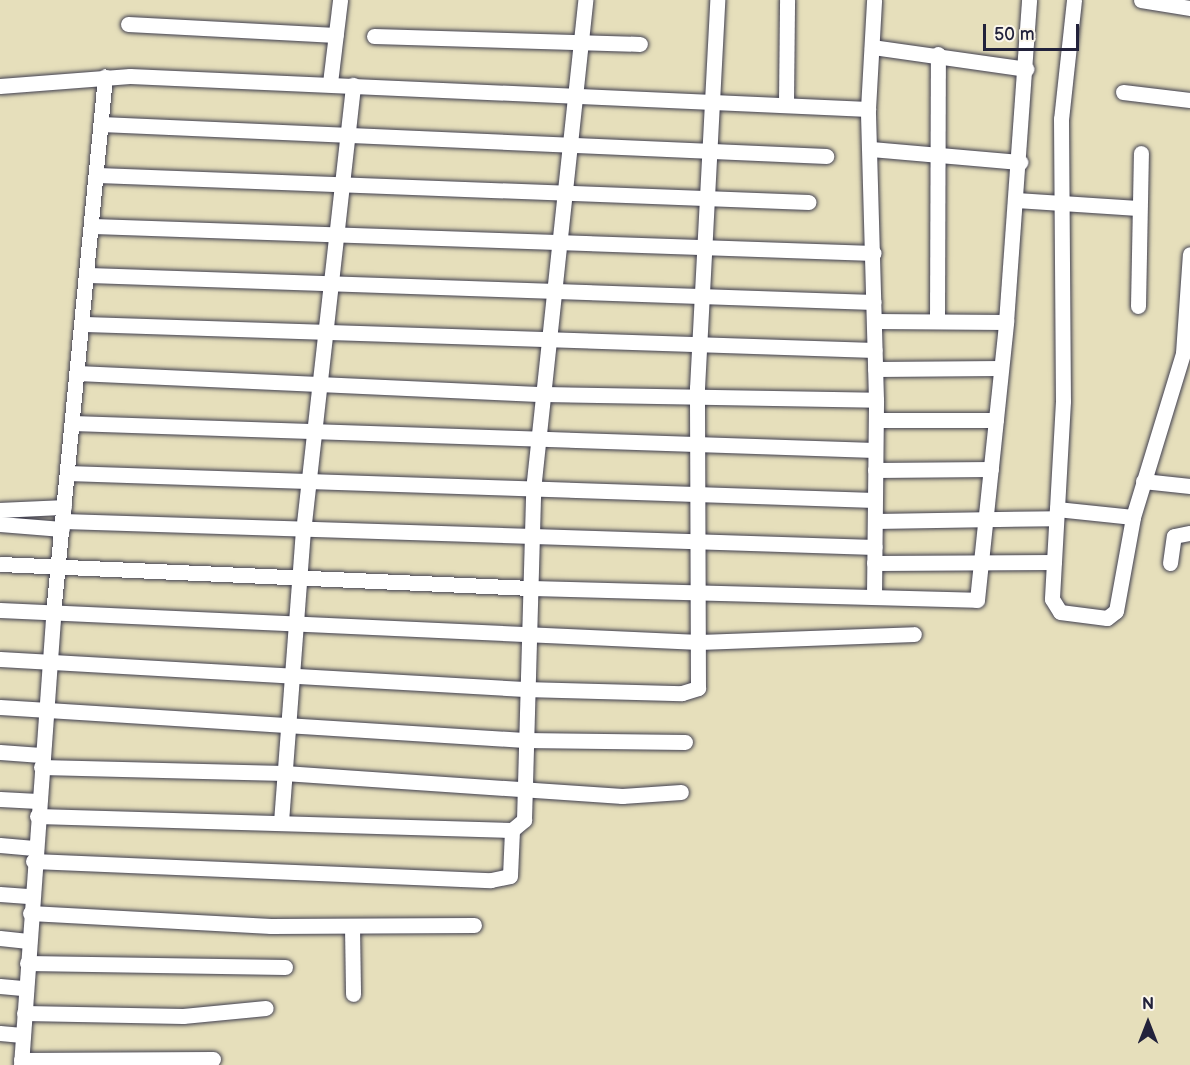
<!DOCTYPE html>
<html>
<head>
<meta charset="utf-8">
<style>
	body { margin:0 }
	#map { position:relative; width:1190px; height:1065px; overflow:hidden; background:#e6dfbb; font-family:"Balsamiq Sans",sans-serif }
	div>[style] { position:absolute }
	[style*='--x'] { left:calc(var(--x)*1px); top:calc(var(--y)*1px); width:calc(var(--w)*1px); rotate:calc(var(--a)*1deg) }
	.roads { filter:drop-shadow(0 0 2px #3f3e4e) drop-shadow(0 0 2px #3f3e4e) }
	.minor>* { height:15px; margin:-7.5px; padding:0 7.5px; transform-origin:7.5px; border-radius:7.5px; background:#fff }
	span { translate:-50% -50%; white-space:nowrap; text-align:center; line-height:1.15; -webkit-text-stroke:6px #fbf7ec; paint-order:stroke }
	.north { position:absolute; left:1118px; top:993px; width:60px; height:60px; -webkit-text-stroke:4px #fbf7ec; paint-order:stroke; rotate:0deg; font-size:16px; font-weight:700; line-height:24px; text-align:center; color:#22223b }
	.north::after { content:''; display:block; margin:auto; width:21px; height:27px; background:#22223b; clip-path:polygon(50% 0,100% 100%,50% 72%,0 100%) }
	.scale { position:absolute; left:983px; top:24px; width:96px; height:27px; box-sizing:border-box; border:3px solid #22223b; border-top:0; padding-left:8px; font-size:18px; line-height:21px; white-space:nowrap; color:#22223b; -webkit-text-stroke:4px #fbf7ec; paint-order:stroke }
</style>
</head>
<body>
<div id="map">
	<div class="roads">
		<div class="minor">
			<i style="--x:1074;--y:0;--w:120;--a:96.2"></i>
			<i style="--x:1061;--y:119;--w:282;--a:89.6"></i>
			<i style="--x:1063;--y:401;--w:198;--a:93.2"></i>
			<i style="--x:1052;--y:599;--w:15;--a:58"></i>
			<i style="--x:1060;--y:612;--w:47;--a:7.3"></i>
			<i style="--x:1107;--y:618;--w:11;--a:-38"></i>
			<i style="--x:1116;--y:611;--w:96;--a:-79.7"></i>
			<i style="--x:1133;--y:517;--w:171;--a:-73"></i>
			<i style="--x:1183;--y:353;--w:99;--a:-86"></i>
			<i style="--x:1141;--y:0;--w:50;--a:9.3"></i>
			<i style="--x:128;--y:24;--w:208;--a:3"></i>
			<i style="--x:374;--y:36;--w:266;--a:1.7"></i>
			<i style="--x:872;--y:47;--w:156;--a:8.1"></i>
			<i style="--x:330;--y:83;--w:84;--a:-83.1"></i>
			<i style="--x:0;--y:86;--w:130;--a:-4.4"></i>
			<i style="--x:130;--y:76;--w:739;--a:2.56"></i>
			<i style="--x:1123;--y:92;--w:67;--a:6.8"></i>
			<i style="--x:786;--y:102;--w:102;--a:-89.4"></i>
			<i style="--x:101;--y:124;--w:726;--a:2.53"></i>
			<i style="--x:870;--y:149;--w:151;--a:5"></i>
			<i style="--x:98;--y:175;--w:711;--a:2.18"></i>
			<i style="--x:1016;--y:200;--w:122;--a:3.8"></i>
			<i style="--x:93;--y:226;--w:781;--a:1.98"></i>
			<i style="--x:89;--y:275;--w:785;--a:1.97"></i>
			<i style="--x:1138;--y:306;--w:153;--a:-88.9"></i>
			<i style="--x:937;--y:320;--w:266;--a:-89.8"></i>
			<i style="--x:874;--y:321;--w:132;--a:0.4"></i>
			<i style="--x:85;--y:324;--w:790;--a:1.89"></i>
			<i style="--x:875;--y:369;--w:126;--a:-0.5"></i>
			<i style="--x:77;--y:373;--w:467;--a:2.6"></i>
			<i style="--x:544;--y:394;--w:332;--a:1"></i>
			<i style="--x:876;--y:420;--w:120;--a:0"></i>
			<i style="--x:72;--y:423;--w:803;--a:1.93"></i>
			<i style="--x:875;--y:470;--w:116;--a:-0.5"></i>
			<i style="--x:67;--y:473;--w:808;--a:1.91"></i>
			<i style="--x:1143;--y:481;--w:47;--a:6.1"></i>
			<i style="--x:1057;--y:509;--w:76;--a:6"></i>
			<i style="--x:0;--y:510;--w:64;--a:-2.7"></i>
			<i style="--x:63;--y:521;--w:812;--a:1.83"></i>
			<i style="--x:875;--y:521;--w:181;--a:-0.9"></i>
			<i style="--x:0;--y:524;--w:62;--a:4.6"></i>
			<i style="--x:874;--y:563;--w:180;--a:-0.3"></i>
			<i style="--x:1170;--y:563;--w:27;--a:-82"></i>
			<i style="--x:1174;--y:536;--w:16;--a:-11"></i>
			<i style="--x:0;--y:564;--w:531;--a:2.59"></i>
			<i style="--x:530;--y:588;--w:447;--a:1.5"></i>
			<i style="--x:977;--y:600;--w:280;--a:-84"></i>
			<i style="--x:1006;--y:322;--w:323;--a:-85.9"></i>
			<i style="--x:874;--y:596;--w:196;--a:-89.4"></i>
			<i style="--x:876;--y:400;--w:291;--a:-91.6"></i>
			<i style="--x:868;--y:109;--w:109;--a:-86.8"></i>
			<i style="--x:0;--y:610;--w:700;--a:2.62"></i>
			<i style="--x:699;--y:642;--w:215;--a:-2.1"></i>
			<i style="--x:0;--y:659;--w:525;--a:3.28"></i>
			<i style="--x:524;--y:689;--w:158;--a:1.5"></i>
			<i style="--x:682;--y:693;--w:17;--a:-17"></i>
			<i style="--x:698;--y:688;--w:300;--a:-90.2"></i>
			<i style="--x:697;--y:388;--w:389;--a:-87"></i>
			<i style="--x:0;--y:707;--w:525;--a:3.6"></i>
			<i style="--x:524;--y:740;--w:161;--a:0.7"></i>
			<i style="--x:0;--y:752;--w:41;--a:4.2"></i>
			<i style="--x:41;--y:767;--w:243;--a:1.4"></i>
			<i style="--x:284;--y:773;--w:339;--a:3.9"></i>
			<i style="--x:622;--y:796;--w:59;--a:-3.9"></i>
			<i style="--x:0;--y:799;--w:38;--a:3"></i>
			<i style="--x:37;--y:816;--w:475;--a:1.7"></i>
			<i style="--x:512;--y:830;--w:16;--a:-40"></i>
			<i style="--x:524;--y:820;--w:330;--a:-88.4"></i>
			<i style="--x:533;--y:490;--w:493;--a:-83.9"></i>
			<i style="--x:281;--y:822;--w:291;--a:-85.7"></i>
			<i style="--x:303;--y:532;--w:450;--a:-83.6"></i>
			<i style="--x:0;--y:845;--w:34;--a:5"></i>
			<i style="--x:33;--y:861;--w:458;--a:2.4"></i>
			<i style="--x:491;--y:880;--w:19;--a:-12"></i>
			<i style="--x:510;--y:876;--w:46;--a:-87.5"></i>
			<i style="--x:0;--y:894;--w:31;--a:4"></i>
			<i style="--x:30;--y:913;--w:241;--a:3.1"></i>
			<i style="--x:271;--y:926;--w:203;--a:-0.3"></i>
			<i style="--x:352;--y:927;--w:67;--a:89.1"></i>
			<i style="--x:0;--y:938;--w:28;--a:6"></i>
			<i style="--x:27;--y:963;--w:258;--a:0.9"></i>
			<i style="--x:0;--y:986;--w:25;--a:5"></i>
			<i style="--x:24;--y:1013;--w:159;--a:1.1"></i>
			<i style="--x:183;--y:1016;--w:83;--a:-5.5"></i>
			<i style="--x:0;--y:1033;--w:22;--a:5"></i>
			<i style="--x:21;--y:1060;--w:192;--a:-0.3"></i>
			<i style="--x:21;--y:1065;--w:452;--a:-85.9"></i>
			<i style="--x:53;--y:614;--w:540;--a:-84.47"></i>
		</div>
	</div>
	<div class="north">N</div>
	<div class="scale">50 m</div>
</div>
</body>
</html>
